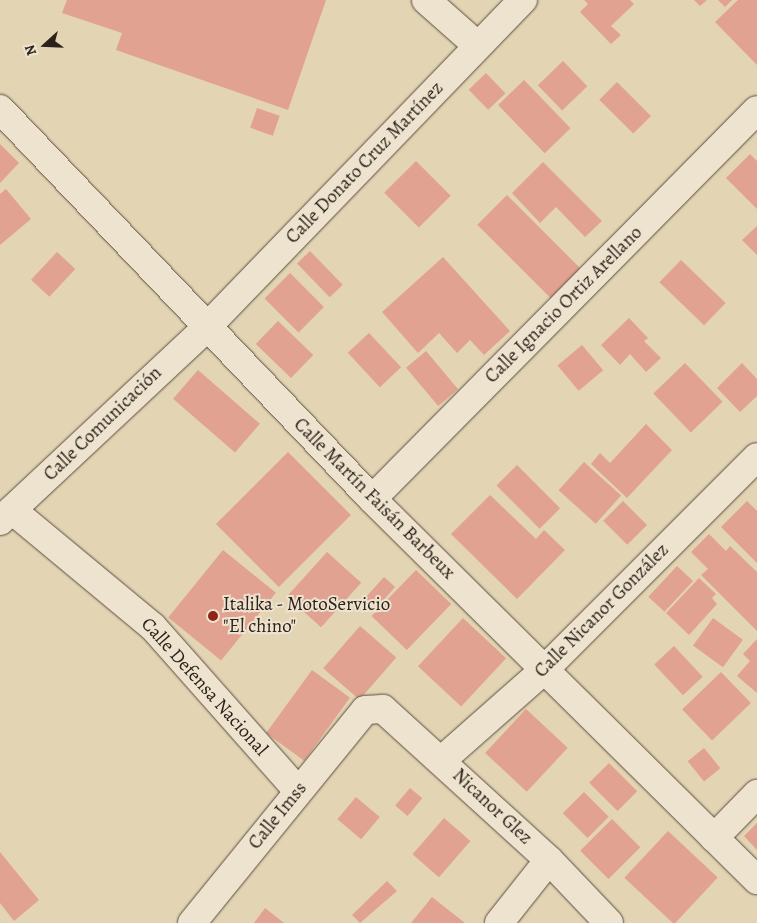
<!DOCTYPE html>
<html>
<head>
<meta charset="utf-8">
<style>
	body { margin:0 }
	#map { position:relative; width:757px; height:923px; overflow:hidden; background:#e3d4b3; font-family:Alegreya,serif }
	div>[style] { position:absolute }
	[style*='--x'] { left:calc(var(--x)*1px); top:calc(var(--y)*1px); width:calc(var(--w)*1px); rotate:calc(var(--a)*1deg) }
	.building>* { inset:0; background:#e2a291; transform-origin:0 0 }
	.roads { filter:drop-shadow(0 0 1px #5a4e42) drop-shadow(0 0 1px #5a4e42) }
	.minor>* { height:28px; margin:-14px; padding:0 14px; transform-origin:14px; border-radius:14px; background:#ede3ce }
	.dots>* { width:14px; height:14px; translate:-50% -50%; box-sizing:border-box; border:2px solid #ede3ce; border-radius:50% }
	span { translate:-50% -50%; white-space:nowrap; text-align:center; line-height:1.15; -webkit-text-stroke:4px #ede3ce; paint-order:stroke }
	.street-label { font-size:19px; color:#2d211c }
	.poi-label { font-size:19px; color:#2d211c }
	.left { translate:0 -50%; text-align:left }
	.north { position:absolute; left:20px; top:20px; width:50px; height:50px; -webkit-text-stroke:4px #ede3ce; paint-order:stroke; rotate:250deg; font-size:14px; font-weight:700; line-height:20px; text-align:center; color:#2d211c }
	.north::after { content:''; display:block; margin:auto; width:18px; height:22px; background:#2d211c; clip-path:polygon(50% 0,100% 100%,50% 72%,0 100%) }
</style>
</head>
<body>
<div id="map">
	<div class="building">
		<i style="clip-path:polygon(67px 0,326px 0,288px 110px,116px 50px,122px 33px,62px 13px)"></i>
		<i style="clip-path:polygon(584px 0,630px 0,634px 4px,611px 26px,621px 35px,611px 44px,580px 12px,588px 4px)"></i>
		<i style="clip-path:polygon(694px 0,707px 0,700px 6px)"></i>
		<i style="clip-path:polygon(718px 0,732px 0,725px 7px)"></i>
		<i style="clip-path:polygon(738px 0,757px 0,757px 65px,715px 22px)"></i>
		<i style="left:563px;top:61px;width:35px;height:35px;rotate:46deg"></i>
		<i style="left:486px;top:73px;width:28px;height:24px;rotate:46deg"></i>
		<i style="left:524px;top:80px;width:67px;height:36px;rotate:46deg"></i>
		<i style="left:617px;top:82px;width:48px;height:25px;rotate:45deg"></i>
		<i style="left:257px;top:108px;width:24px;height:21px;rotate:19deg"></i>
		<i style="clip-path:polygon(0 144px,19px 163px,0 183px)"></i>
		<i style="clip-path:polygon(750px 154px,757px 161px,757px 209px,726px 178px)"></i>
		<i style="left:416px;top:161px;width:49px;height:45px;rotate:45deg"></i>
		<i style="clip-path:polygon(543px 162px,602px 221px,585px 237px,556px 207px,540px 223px,512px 193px)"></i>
		<i style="clip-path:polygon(6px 189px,31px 219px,0 245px,0 194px)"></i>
		<i style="left:507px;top:195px;width:104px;height:42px;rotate:45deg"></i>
		<i style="clip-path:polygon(757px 226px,757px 255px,742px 240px)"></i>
		<i style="left:310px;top:251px;width:47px;height:18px;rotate:46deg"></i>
		<i style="left:57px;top:252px;width:25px;height:38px;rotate:43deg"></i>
		<i style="clip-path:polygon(443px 257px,510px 331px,484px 355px,470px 340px,457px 353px,439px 333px,418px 353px,382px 312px)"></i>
		<i style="left:681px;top:260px;width:62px;height:31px;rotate:44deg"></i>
		<i style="left:290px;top:273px;width:48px;height:36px;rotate:45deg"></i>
		<i style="clip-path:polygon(629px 318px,648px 338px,644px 341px,661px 358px,646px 372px,630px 354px,620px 365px,601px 345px)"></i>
		<i style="left:278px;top:321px;width:49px;height:32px;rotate:44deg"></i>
		<i style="left:369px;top:333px;width:47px;height:29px;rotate:47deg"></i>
		<i style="left:582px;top:345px;width:33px;height:32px;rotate:50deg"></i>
		<i style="left:426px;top:351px;width:50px;height:26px;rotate:50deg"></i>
		<i style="left:685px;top:363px;width:54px;height:44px;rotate:46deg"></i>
		<i style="clip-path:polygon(742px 363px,757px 379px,757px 396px,740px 412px,717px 388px)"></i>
		<i style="left:198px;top:370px;width:82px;height:38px;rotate:41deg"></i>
		<i style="clip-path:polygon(646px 424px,672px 450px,627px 498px,591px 464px,600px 453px,610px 463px)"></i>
		<i style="left:288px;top:452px;width:89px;height:102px;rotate:45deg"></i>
		<i style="left:584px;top:462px;width:50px;height:38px;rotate:42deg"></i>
		<i style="left:517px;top:465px;width:61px;height:29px;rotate:45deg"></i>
		<i style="clip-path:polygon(490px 495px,536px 539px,544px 530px,565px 550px,517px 599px,451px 534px)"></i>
		<i style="left:623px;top:501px;width:34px;height:28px;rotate:45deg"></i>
		<i style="clip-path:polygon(747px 501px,757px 511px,757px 563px,721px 527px)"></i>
		<i style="clip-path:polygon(709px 534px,726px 551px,730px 546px,757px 572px,757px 631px,701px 575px,708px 569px,691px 552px)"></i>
		<i style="left:223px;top:550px;width:68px;height:87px;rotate:39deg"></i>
		<i style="left:327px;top:552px;width:46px;height:60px;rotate:42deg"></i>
		<i style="left:677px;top:566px;width:22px;height:42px;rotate:43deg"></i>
		<i style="left:416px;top:570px;width:49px;height:64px;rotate:44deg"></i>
		<i style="left:384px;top:577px;width:15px;height:29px;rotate:42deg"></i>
		<i style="clip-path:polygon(699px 578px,716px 594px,712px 598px,717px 604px,689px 635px,666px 613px)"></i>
		<i style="left:463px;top:618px;width:59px;height:66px;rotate:43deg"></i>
		<i style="left:713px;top:618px;width:37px;height:34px;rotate:36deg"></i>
		<i style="left:360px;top:626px;width:48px;height:56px;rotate:41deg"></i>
		<i style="clip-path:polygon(757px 639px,757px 693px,737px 676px,750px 661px,743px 654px)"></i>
		<i style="left:674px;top:646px;width:42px;height:27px;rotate:47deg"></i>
		<i style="left:312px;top:670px;width:47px;height:78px;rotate:36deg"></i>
		<i style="left:721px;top:672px;width:43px;height:54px;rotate:46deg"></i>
		<i style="left:526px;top:709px;width:57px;height:60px;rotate:43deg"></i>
		<i style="left:704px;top:748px;width:26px;height:21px;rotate:51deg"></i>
		<i style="left:609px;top:763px;width:40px;height:28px;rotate:45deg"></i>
		<i style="left:410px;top:788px;width:16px;height:23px;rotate:40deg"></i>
		<i style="left:584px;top:792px;width:35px;height:30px;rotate:45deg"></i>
		<i style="left:356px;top:797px;width:31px;height:29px;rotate:40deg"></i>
		<i style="left:444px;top:818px;width:35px;height:48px;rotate:41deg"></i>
		<i style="left:612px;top:819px;width:40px;height:45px;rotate:45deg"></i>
		<i style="clip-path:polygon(757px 823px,757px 850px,744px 836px)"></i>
		<i style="left:668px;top:831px;width:68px;height:64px;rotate:43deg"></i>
		<i style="clip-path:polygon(0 852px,39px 900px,14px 921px,0 903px)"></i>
		<i style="clip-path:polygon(387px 881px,397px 891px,360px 923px,352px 915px)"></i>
		<i style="clip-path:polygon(432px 897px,465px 923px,411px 923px)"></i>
		<i style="clip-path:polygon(265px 908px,284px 923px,254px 923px)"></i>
	</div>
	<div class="roads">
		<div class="minor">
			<i style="--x:426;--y:0;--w:69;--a:41.5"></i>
			<i style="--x:0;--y:109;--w:539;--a:46.35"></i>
			<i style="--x:372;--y:499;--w:542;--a:44.7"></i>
			<i style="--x:372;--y:499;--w:547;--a:-45.3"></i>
			<i style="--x:12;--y:510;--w:183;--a:39.7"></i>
			<i style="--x:153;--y:627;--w:219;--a:48.5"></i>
			<i style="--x:0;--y:521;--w:284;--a:-43.1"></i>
			<i style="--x:207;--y:327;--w:455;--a:-46"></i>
			<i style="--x:442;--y:760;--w:136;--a:-41.4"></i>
			<i style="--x:544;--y:670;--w:301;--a:-45"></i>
			<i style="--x:714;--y:838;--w:62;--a:-45.7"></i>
			<i style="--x:192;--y:923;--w:274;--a:-50.9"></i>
			<i style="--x:365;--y:710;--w:18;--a:-3"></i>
			<i style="--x:383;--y:709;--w:224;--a:42.3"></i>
			<i style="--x:549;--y:860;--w:87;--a:46.4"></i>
			<i style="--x:499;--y:923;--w:80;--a:-51.6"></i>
		</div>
	</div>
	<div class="dots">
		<i style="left:213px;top:616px;background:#8f2418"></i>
	</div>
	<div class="street-label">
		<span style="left:365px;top:163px;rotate:-46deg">Calle Donato Cruz Martínez</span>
		<span style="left:564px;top:305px;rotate:-45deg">Calle Ignacio Ortiz Arellano</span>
		<span style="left:103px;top:424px;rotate:-44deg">Calle Comunicación</span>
		<span style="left:374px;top:499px;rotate:45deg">Calle Martín Faisán Barbeux</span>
		<span style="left:602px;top:611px;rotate:-45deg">Calle Nicanor González</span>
		<span style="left:204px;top:687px;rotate:48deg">Calle Defensa Nacional</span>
		<span style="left:492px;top:807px;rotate:43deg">Nicanor Glez</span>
		<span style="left:278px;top:816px;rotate:-51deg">Calle Imss</span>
	</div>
	<div class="poi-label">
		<span class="left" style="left:223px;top:616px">Italika - MotoServicio<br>"El chino"</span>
	</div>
	<div class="north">N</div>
</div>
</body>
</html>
